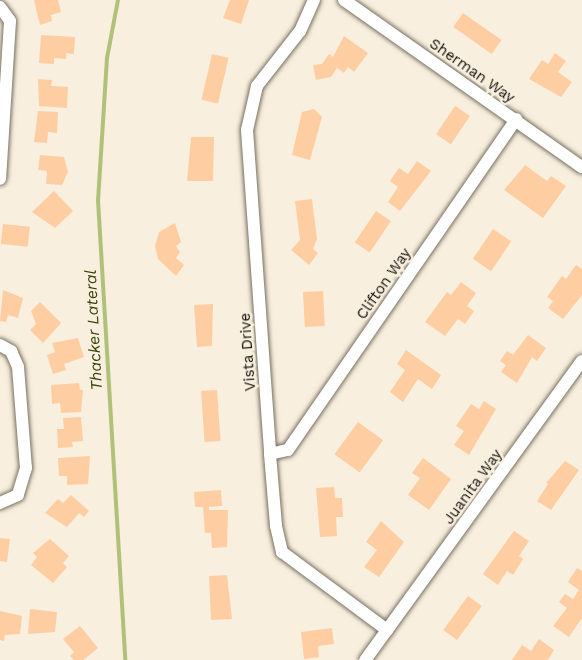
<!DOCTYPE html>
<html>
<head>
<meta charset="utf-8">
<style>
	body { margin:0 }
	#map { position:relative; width:582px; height:660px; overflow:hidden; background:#f8efde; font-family:"Work Sans",sans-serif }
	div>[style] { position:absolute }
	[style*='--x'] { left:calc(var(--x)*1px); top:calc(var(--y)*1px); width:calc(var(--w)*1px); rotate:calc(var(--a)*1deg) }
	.stream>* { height:4px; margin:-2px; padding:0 2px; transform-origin:2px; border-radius:2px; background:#b0c279 }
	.building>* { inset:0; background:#ffcda2; transform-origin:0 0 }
	.roads { filter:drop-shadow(0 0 2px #787061) drop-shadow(0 0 2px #787061) }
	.minor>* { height:12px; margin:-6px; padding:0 6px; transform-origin:6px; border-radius:6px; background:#fff }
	span { translate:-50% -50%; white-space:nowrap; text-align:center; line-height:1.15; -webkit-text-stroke:5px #f8efde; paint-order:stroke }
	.street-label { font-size:15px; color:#15120c }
	.water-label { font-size:16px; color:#374209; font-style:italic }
</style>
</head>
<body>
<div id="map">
	<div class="stream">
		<i style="--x:118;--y:0;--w:59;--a:100.7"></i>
		<i style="--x:107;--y:58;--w:142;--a:93.6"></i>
		<i style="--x:98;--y:200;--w:461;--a:86.6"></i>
	</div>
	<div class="building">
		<i style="clip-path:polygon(34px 0,58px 0,61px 12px,51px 15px,52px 21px,40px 25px)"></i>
		<i style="clip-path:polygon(230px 0,249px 0,241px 24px,223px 18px)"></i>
		<i style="left:463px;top:13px;width:47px;height:17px;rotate:35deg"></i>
		<i style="clip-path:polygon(41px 35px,75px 37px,74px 54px,66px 53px,66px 59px,54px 58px,54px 64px,39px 63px)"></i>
		<i style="clip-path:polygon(344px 36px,368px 53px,354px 72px,348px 67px,344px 73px,337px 68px,331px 77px,316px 80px,313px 65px,322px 64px,329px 54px,333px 57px)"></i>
		<i style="clip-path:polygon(555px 53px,566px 61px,558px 72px,572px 82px,561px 97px,529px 79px,542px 60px,548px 64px)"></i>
		<i style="left:212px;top:54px;width:17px;height:47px;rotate:13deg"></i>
		<i style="clip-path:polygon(38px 79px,52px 80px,51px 86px,68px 87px,67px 108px,39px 106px)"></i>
		<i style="left:455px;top:106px;width:18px;height:34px;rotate:34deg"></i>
		<i style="clip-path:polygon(314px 109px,322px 117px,310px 160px,292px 155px,302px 112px)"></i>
		<i style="clip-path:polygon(38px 111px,58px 112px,57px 133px,48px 132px,47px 143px,34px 142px)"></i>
		<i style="clip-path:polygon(191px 137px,214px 137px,213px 181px,187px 181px)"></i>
		<i style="clip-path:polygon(40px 155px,64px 157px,68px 172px,62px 185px,46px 184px,47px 171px,38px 170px)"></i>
		<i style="clip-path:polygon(417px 161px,431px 171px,400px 211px,388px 202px,398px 187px,390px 181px,399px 168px,408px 174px)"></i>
		<i style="clip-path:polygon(525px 165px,547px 181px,551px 176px,566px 186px,543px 218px,504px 190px)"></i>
		<i style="clip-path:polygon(54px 191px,73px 211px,55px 228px,32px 212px)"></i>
		<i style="clip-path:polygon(312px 199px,317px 239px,313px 249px,318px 253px,309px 265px,291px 250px,300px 240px,295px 201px)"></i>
		<i style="left:376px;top:211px;width:18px;height:38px;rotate:34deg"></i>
		<i style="clip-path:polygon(175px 223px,181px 242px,176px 246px,180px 252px,176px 258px,184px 265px,176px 276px,158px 259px,155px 246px,159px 232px)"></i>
		<i style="left:3px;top:224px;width:27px;height:20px;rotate:6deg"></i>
		<i style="left:493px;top:229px;width:22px;height:36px;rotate:34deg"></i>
		<i style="clip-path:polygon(576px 265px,582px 269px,582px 295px,563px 319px,548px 308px,553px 301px,547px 297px,562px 276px,566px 279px)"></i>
		<i style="clip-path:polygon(461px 282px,476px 293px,467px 306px,474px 311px,465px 324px,458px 319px,445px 336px,425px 322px,447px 292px,451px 295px)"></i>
		<i style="clip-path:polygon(3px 290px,23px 298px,18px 318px,8px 315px,6px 322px,0 321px)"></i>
		<i style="left:323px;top:291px;width:35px;height:20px;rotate:87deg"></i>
		<i style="clip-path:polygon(40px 302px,61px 323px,43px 343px,30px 330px,36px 324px,31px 311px)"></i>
		<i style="clip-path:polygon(213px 304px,212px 346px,197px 347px,194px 305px)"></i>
		<i style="clip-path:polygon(528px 335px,546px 348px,537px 361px,532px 357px,517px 383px,501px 372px,506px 365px,500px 361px,507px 351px,513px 355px)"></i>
		<i style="clip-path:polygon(78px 338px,84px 357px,64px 364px,66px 370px,53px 374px,47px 355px,55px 352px,52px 343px)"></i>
		<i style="clip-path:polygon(406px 350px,441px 375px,432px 389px,418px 379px,403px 402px,390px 392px,405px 370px,397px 364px)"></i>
		<i style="clip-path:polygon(79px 383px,80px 390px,83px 390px,81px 412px,61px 413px,60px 403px,52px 404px,51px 385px)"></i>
		<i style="left:217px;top:390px;width:51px;height:16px;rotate:86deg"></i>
		<i style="clip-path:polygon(484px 401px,496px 409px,469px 455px,454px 445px,464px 431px,456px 426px,471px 404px,479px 409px)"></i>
		<i style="clip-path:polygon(81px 417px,83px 441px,72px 442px,73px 447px,58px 448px,57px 429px,64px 429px,63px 418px)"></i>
		<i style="left:358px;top:422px;width:31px;height:40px;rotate:36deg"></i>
		<i style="clip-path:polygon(90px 456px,88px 484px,67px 485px,67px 476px,59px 476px,58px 458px)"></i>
		<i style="clip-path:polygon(423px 458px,451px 479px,429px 510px,408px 495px,420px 478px,412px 473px)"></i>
		<i style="clip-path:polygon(565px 461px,579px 470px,551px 510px,537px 501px,548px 484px,546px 483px)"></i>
		<i style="clip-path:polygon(334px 487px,335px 498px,342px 498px,343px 517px,336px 517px,337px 536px,320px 537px,316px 488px)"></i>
		<i style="clip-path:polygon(221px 490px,222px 506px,209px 507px,209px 510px,228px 510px,227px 547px,212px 548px,211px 533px,205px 533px,203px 507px,195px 507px,194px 492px)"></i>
		<i style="clip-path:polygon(71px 495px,89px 511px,84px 517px,79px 513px,67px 527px,45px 513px,58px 499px,63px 503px)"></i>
		<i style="clip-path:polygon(381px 521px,404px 542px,379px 577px,364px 567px,377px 550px,366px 542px)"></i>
		<i style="clip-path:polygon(514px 531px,529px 541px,519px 556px,523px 559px,513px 575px,507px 571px,498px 585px,483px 574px)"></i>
		<i style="clip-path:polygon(0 538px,10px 539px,7px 562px,0 561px)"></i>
		<i style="clip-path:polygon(50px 539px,69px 556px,63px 563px,67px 567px,53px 583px,31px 565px,37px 557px,33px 553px)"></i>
		<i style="clip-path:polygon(577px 568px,582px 571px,582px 618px,569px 637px,553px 626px,567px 608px,559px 602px,565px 594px,573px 599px,579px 590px,568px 582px)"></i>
		<i style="clip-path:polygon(227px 575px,232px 619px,211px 620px,209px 576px)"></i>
		<i style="left:468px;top:596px;width:17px;height:42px;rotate:36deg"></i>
		<i style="clip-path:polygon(30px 609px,57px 612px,55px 632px,28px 634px)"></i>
		<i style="clip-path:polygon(0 611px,22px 616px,20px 634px,5px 635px,4px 641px,0 640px)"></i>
		<i style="clip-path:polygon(80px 626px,98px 648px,83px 660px,74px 660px,70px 656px,74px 652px,63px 639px)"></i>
		<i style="clip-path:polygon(332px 628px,334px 644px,318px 646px,319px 657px,304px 659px,301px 632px)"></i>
		<i style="clip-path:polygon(539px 639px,554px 650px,548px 660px,512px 660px,522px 645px,531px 651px)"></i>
	</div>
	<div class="roads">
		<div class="minor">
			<i style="--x:314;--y:0;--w:34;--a:114"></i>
			<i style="--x:300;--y:31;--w:70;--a:128"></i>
			<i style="--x:257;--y:86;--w:45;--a:102.8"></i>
			<i style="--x:247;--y:130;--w:325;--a:85.9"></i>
			<i style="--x:270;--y:454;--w:72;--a:85.2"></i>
			<i style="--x:276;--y:526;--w:27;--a:77"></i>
			<i style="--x:282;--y:552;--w:131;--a:36.6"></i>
			<i style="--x:387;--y:630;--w:37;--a:126"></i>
			<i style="--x:344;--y:0;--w:291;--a:35.1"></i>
			<i style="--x:0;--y:7;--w:17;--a:54"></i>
			<i style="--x:10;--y:21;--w:158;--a:93.6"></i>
			<i style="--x:0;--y:345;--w:13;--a:29"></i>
			<i style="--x:11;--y:351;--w:17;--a:66"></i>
			<i style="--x:18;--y:367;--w:101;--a:85.5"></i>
			<i style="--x:26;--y:468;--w:28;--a:107"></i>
			<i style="--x:18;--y:495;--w:20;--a:156"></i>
			<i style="--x:270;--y:454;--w:18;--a:-13"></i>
			<i style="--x:288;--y:450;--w:402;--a:-55.4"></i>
			<i style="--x:387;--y:630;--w:332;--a:-54.1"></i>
		</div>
	</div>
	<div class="street-label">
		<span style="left:472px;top:71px;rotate:35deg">Sherman Way</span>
		<span style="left:384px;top:284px;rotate:-55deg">Clifton Way</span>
		<span style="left:248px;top:352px;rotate:-94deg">Vista Drive</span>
		<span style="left:473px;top:487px;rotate:-54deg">Juanita Way</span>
	</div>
	<div class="water-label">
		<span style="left:94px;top:330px;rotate:-93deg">Thacker Lateral</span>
	</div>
</div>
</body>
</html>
